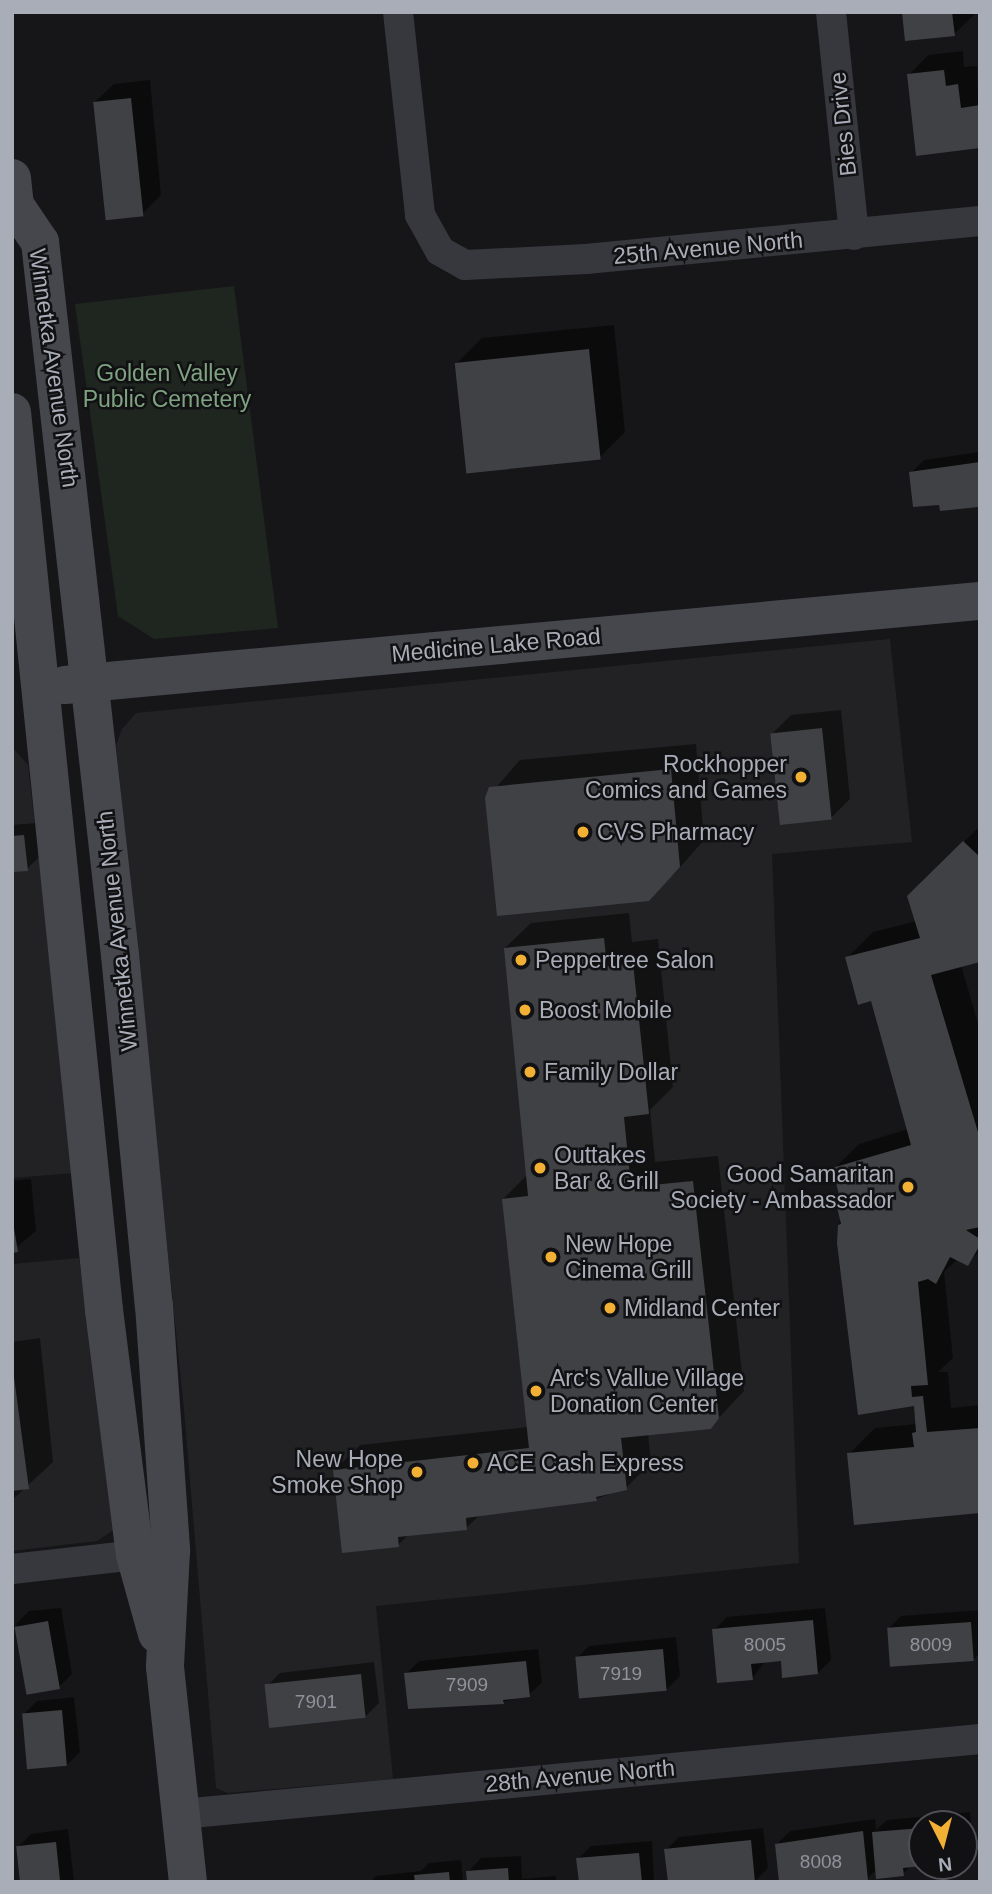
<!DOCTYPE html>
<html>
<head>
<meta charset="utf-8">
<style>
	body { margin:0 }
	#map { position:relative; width:992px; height:1894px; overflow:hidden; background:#161618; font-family:Arial,sans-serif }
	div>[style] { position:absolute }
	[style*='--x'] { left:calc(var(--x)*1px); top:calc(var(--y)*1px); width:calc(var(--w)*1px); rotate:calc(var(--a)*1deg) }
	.built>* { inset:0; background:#222225 }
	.green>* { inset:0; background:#1e261f }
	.shadow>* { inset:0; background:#0007 }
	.building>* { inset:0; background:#404145; transform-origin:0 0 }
	.street>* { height:30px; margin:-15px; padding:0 15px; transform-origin:15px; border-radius:15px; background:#37383d }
	.secondary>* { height:38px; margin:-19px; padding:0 19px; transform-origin:19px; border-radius:19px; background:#45474d }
	.dots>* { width:19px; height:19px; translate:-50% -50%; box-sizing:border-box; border:4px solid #111113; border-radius:50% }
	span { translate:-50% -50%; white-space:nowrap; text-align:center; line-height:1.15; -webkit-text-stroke:5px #111113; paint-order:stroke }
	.number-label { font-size:19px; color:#8e929b }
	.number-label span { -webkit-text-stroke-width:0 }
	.street-label { font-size:23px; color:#a8adb8 }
	.park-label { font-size:23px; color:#7fa381 }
	.poi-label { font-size:23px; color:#a8adb8 }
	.right { translate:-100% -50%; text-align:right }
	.left { translate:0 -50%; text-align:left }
	.frame { position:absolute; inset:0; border:14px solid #a8adb8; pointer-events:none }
	.north { position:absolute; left:908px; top:1810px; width:70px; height:70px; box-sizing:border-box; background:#111113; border:2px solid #4d4f55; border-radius:50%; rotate:174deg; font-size:19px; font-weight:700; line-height:28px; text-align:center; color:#a8adb8 }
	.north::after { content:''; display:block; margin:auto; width:24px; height:32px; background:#f2b134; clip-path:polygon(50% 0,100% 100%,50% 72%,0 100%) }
</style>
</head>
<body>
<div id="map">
	<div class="built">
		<i style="clip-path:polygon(890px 639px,912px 842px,772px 854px,799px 1563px,376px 1606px,393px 1779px,228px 1793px,216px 1788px,184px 1410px,116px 745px,122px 729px,136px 713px)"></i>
		<i style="clip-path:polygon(12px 747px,28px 765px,75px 1173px,12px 1178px)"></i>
		<i style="clip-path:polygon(79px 1258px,115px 1529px,97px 1541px,12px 1551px,12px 1264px)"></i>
	</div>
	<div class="green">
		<i style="clip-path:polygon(234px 286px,278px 628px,154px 639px,118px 616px,75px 304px)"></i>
	</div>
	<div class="shadow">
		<i style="clip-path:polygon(903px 12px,973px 12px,974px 15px,954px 34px)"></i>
		<i style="clip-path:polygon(963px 51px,964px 67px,977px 66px,980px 146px,909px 75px,928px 55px)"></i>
		<i style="clip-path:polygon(150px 80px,161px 195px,142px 214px,94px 103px,114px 84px)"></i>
		<i style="clip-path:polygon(614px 325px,625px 432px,599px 458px,457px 363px,482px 338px)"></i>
		<i style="clip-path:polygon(980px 452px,977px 506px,941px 503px,911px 473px,924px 460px)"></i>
		<i style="clip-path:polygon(841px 710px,850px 799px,831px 818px,772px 734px,791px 715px)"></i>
		<i style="clip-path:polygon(696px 744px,704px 840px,674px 874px,487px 798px,520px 760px)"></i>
		<i style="clip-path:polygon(36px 823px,40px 856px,27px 869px,12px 871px,12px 825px)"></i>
		<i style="clip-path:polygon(980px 826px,980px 960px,961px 965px,980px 1030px,980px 1251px,967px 1263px,958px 1259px,944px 1272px,953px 1358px,938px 1372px,948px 1372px,951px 1408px,980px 1405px,980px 1511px,849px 1454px,875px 1428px,917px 1424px,915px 1404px,860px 1413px,839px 1225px,843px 1204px,834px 1169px,859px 1144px,908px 1129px,872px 999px,847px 958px,873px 932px,917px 921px,909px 896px)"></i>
		<i style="clip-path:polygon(629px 913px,632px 942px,658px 939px,673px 1087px,650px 1110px,655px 1162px,718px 1156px,744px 1391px,710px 1427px,648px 1433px,651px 1463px,626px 1488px,596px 1499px,480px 1515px,466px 1528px,409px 1534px,398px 1545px,335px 1470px,360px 1445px,528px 1427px,503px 1199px,527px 1175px,505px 948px,531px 923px)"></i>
		<i style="clip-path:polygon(31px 1179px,36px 1231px,12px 1251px,12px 1181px)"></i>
		<i style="clip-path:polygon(40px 1338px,53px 1462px,12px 1500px,12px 1342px)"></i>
		<i style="clip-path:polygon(61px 1608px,72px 1674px,59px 1687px,16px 1624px,29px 1611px)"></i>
		<i style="clip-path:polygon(825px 1608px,831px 1660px,818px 1673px,783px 1659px,765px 1661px,752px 1679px,714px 1630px,727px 1617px)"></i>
		<i style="clip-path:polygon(980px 1610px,980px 1653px,974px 1659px,888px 1629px,901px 1616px)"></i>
		<i style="clip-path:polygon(676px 1637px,680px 1676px,667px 1689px,576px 1659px,589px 1646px)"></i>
		<i style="clip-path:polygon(538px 1649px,542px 1682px,529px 1695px,503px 1702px,406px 1674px,419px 1661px)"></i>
		<i style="clip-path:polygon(374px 1662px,379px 1703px,366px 1716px,267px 1686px,280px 1673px)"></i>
		<i style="clip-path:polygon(74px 1697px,80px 1752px,67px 1765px,24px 1714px,37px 1701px)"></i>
		<i style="clip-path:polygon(970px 1812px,972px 1834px,964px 1843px,964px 1824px,922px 1824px,922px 1865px,911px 1866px,903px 1874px,877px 1869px,867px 1879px,780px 1882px,777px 1844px,790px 1831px,875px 1819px,876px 1830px,887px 1820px)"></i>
		<i style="clip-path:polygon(763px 1828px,768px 1868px,755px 1881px,666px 1850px,679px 1837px)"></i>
		<i style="clip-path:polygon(68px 1829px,74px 1882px,22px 1882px,18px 1847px,31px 1834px)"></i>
		<i style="clip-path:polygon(652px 1841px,654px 1882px,580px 1882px,578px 1859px,591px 1846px)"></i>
		<i style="clip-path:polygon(521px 1856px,522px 1879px,556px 1876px,556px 1882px,469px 1882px,468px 1872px,481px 1858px)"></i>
		<i style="clip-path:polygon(461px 1860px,463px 1882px,370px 1882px,376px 1876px,421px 1871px,429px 1863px)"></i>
	</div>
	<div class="building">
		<i style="clip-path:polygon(902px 12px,952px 12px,955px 36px,905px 41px)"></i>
		<i style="clip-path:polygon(944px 70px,946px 86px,958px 84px,961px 108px,980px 105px,980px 148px,916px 156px,907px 74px)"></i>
		<i style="left:131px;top:98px;width:119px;height:38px;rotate:84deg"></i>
		<i style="left:589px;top:349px;width:111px;height:135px;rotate:84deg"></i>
		<i style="clip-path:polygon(980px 462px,978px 507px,940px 511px,939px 505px,913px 507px,909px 472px)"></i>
		<i style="left:822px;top:728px;width:92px;height:52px;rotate:84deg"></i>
		<i style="clip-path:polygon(671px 769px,680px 867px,649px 901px,497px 916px,485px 798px,489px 787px)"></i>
		<i style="clip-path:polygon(24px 835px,28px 871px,12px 872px,12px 836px)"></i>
		<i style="clip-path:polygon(963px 841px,980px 857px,980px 962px,931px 975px,978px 1132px,980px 1227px,966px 1230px,980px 1239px,980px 1245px,968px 1266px,950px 1257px,936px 1284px,928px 1279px,918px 1282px,928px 1385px,911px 1386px,912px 1397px,923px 1396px,927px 1432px,980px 1428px,980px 1513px,854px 1525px,847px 1453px,914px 1447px,912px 1433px,916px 1432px,914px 1406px,858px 1415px,837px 1243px,838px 1225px,841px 1224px,837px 1207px,842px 1206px,832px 1168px,911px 1145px,871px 1001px,858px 1005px,845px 957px,920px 938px,907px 896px)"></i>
		<i style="clip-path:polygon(604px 938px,607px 966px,633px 963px,649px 1114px,624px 1117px,631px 1187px,693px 1181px,719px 1418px,711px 1429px,621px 1438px,627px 1490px,596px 1497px,597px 1501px,466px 1518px,467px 1530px,398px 1537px,399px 1547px,342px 1553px,333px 1470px,529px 1448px,502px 1199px,528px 1196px,504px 948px)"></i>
		<i style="clip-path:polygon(12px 1216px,18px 1252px,12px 1253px)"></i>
		<i style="clip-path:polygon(12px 1362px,29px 1489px,12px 1491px)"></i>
		<i style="clip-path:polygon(813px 1620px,818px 1674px,782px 1678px,781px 1661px,751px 1664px,753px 1680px,717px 1683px,712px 1629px)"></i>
		<i style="left:48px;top:1621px;width:69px;height:34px;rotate:80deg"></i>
		<i style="left:971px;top:1622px;width:39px;height:84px;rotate:86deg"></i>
		<i style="left:663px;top:1649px;width:42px;height:88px;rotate:85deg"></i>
		<i style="clip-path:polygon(526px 1661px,530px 1697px,503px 1700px,504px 1704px,408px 1709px,404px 1673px)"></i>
		<i style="left:361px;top:1674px;width:44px;height:97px;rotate:84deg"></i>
		<i style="left:62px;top:1710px;width:56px;height:40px;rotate:85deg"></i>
		<i style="clip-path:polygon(922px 1828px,922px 1866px,903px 1868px,904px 1876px,876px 1879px,872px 1832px)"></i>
		<i style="clip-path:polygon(863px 1831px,868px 1880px,779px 1882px,775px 1844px)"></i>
		<i style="clip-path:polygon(751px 1840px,755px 1882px,668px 1882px,664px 1849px)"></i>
		<i style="left:56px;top:1842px;width:40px;height:40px;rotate:84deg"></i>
		<i style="clip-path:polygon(639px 1853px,642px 1882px,579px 1882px,576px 1858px)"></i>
		<i style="clip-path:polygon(508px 1868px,509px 1882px,467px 1882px,466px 1871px)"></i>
		<i style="clip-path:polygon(449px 1872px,450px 1882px,415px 1882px,414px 1875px)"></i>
	</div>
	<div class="street">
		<i style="--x:398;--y:12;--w:204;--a:83.8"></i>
		<i style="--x:420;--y:215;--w:41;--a:60.9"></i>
		<i style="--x:440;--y:251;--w:29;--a:29"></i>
		<i style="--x:465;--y:265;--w:121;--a:-2.8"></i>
		<i style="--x:586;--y:259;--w:396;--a:-5.5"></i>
		<i style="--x:831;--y:12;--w:224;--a:84.1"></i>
		<i style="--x:12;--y:1569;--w:144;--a:-6.4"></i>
		<i style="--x:181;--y:1814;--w:803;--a:-5.36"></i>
	</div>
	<div class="secondary">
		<i style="--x:12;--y:178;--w:27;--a:84"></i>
		<i style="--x:15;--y:205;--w:45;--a:56"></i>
		<i style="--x:40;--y:242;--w:717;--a:83.6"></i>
		<i style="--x:120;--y:955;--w:352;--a:84.5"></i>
		<i style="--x:154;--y:1305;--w:247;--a:86"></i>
		<i style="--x:171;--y:1551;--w:116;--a:93"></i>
		<i style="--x:165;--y:1667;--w:216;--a:83.9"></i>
		<i style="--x:12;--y:412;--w:903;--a:84.15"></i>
		<i style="--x:104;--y:1310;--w:247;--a:82.8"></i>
		<i style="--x:135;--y:1555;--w:82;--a:74.4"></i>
		<i style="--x:65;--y:685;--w:919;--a:-5.25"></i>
	</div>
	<div class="dots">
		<i style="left:801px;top:777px;background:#f2b134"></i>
		<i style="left:583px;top:832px;background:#f2b134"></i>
		<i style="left:521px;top:960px;background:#f2b134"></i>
		<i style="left:525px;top:1010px;background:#f2b134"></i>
		<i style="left:530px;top:1072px;background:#f2b134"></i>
		<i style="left:540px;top:1168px;background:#f2b134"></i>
		<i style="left:908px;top:1187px;background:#f2b134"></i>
		<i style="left:551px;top:1257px;background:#f2b134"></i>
		<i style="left:610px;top:1308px;background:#f2b134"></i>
		<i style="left:536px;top:1391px;background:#f2b134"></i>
		<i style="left:473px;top:1463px;background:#f2b134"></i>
		<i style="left:417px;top:1472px;background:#f2b134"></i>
	</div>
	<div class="number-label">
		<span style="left:765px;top:1645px">8005</span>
		<span style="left:931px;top:1645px">8009</span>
		<span style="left:621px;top:1674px">7919</span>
		<span style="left:467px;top:1685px">7909</span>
		<span style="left:316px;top:1702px">7901</span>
		<span style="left:821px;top:1862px">8008</span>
	</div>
	<div class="street-label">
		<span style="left:843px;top:124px;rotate:-96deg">Bies Drive</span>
		<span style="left:708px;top:248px;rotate:-5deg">25th Avenue North</span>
		<span style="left:54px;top:368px;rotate:82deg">Winnetka Avenue North</span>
		<span style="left:496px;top:645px;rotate:-5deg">Medicine Lake Road</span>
		<span style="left:117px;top:931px;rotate:-96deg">Winnetka Avenue North</span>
		<span style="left:580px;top:1776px;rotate:-5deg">28th Avenue North</span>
	</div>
	<div class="park-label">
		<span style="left:167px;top:386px">Golden Valley<br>Public Cemetery</span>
	</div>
	<div class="poi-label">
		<span class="right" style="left:787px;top:777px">Rockhopper<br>Comics and Games</span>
		<span class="left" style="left:597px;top:832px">CVS Pharmacy</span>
		<span class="left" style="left:535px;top:960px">Peppertree Salon</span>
		<span class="left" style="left:539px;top:1010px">Boost Mobile</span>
		<span class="left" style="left:544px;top:1072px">Family Dollar</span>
		<span class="left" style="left:554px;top:1168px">Outtakes<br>Bar &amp; Grill</span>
		<span class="right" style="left:894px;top:1187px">Good Samaritan<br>Society - Ambassador</span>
		<span class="left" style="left:565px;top:1257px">New Hope<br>Cinema Grill</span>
		<span class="left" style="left:624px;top:1308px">Midland Center</span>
		<span class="left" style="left:550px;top:1391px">Arc's Vallue Village<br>Donation Center</span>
		<span class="right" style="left:403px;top:1472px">New Hope<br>Smoke Shop</span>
		<span class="left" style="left:487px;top:1463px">ACE Cash Express</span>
	</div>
	<div class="frame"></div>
	<div class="north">N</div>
</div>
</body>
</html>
